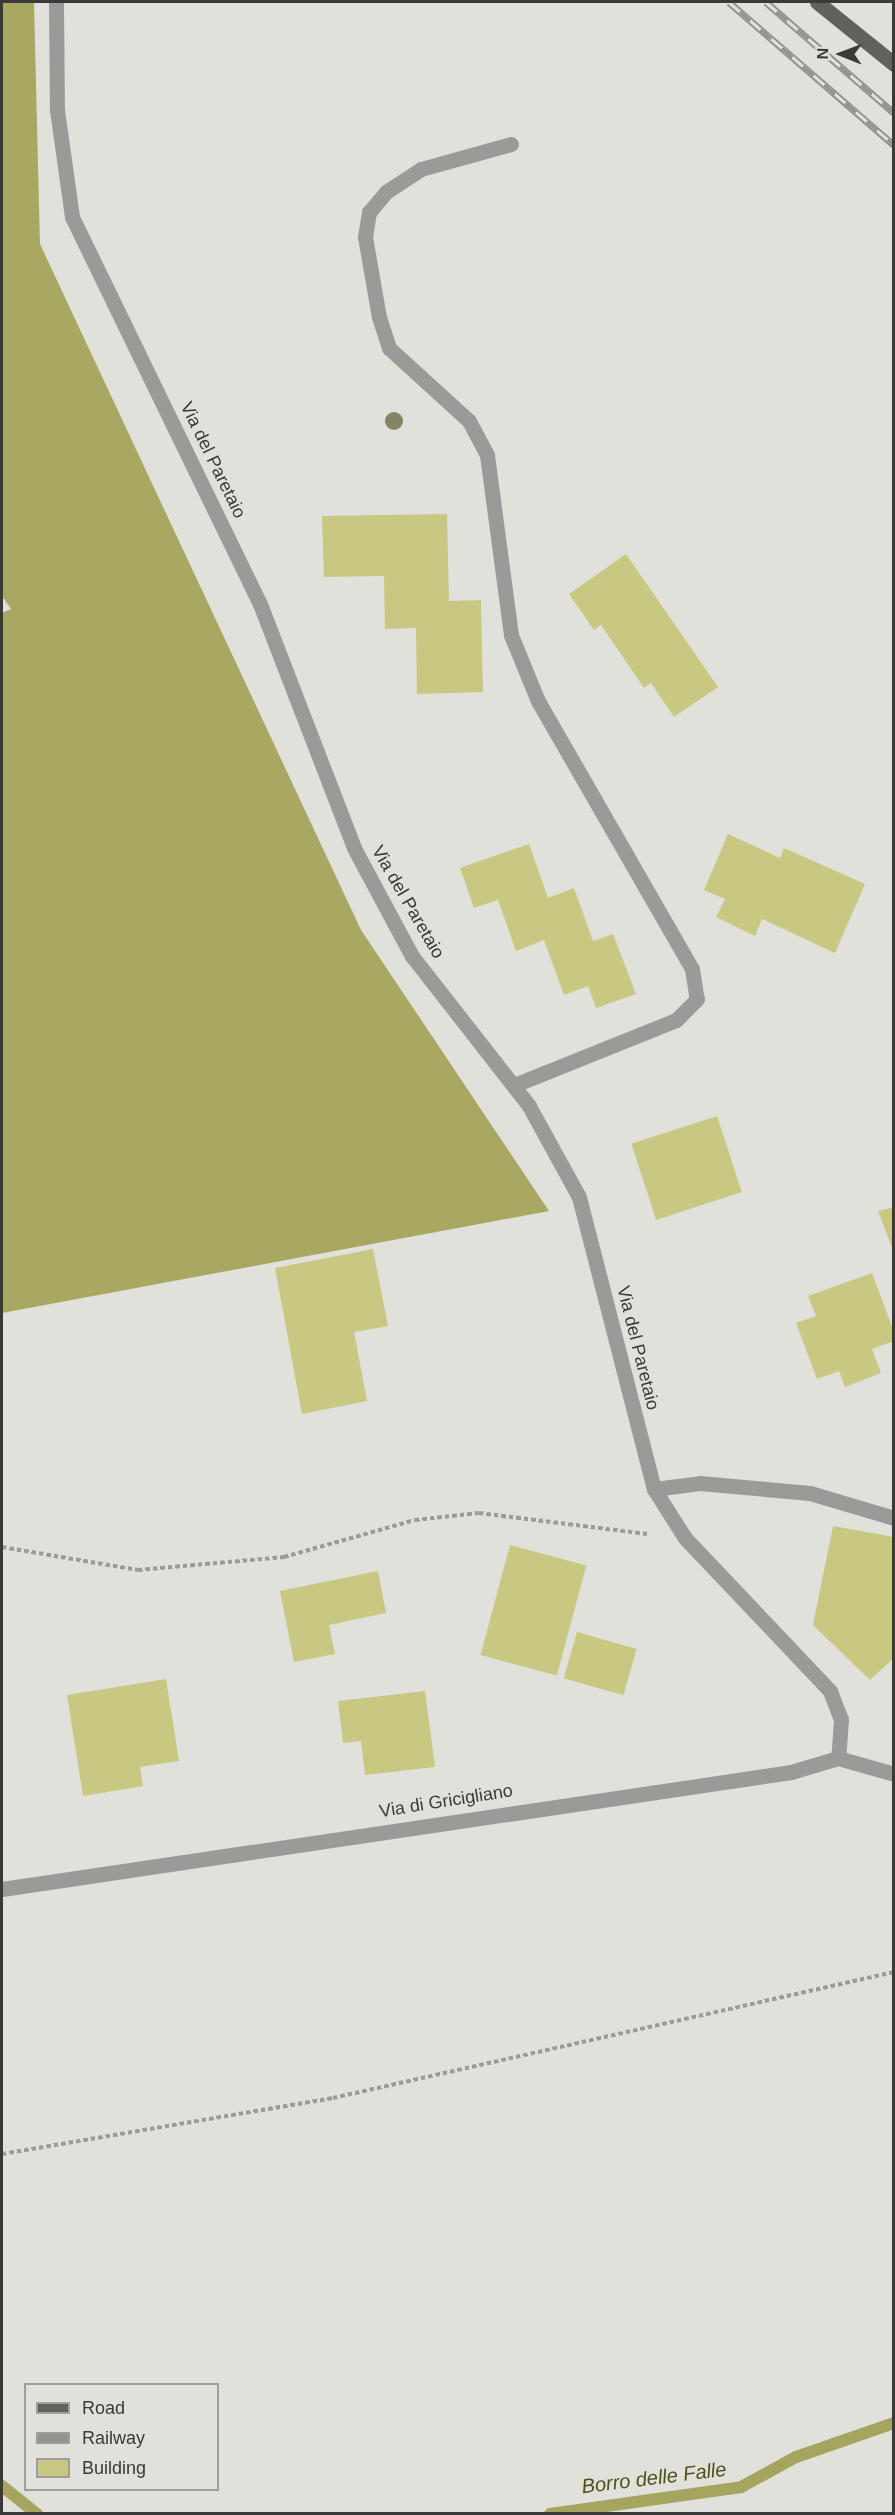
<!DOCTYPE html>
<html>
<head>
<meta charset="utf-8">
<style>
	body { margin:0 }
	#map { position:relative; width:895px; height:2515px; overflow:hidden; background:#e1e1dc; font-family:Arial,sans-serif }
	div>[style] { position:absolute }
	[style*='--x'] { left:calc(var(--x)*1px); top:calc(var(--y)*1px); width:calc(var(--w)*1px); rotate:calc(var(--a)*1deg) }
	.forest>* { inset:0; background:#a9a863 }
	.stream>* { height:12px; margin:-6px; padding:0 6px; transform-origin:6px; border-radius:6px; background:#a5a55f }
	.building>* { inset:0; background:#c8c882; transform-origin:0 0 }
	.path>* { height:4px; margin-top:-2px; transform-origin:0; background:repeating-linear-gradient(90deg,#9b9b97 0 4.5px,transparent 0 7.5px) }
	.minor>* { height:15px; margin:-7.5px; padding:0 7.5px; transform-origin:7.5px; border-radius:7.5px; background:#9a9a99 }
	.major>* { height:15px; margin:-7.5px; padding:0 7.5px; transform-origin:7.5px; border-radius:7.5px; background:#61615e }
	.rail>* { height:7px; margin-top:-3.5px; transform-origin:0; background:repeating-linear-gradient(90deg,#e1e1dc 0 14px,#92928f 0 28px); box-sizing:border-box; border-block:2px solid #92928f }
	.trees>* { width:18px; height:18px; margin:-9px; border-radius:50%; background:#858463 }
	span { translate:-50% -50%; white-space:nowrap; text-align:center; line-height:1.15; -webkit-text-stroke:5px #e1e1dc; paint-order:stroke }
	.street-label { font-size:18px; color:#3a3a39 }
	.water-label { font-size:20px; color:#504f1b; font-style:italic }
	.frame { position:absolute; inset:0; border:3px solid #3a3a39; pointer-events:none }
	.legend { position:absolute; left:24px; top:2383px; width:195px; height:108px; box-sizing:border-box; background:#e1e1dc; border:2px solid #9e9e9b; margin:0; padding:8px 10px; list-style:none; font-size:18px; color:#3a3a39 }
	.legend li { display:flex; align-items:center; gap:12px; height:30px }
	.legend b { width:30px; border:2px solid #9e9e9b }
	.north { position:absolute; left:811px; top:24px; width:60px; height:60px; -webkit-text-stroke:4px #e1e1dc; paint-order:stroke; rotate:271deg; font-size:16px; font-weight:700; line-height:24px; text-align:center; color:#3a3a39 }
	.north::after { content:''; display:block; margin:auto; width:21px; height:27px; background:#3a3a39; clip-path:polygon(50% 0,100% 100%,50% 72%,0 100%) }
</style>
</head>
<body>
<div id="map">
	<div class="forest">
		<i style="clip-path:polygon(2px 2px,34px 2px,40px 244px,361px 930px,549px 1211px,2px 1313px,2px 613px,11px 609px,2px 596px)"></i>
	</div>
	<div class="stream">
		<i style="--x:2;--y:2486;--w:45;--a:38.7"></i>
		<i style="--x:550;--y:2514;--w:193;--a:-8"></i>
		<i style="--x:741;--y:2487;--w:63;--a:-28.6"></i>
		<i style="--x:796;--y:2457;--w:104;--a:-19.1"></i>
	</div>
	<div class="building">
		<i style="clip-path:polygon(447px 514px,449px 601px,481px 600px,483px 692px,417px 694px,416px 628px,385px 629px,384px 576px,324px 577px,322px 516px)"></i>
		<i style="clip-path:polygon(626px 554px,718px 687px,674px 717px,651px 683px,644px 688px,601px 625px,594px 630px,569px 594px)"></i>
		<i style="clip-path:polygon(728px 834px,780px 858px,784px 848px,865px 884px,835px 953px,762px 919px,755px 936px,716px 917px,725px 899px,704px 890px)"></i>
		<i style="clip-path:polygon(529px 844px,548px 898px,574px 888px,593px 941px,613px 934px,636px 994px,596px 1008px,588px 986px,564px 995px,544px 940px,516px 951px,498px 900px,474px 908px,460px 868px)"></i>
		<i style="left:717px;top:1116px;width:80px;height:90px;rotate:72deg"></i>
		<i style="clip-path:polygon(894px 1207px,894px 1250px,893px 1250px,878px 1211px)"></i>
		<i style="clip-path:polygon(373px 1249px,388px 1326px,354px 1332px,367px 1401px,302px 1414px,275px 1268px)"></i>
		<i style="clip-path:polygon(872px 1273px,894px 1332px,894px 1341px,872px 1349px,881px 1373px,845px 1387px,839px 1371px,817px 1379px,796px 1323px,816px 1316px,808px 1296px)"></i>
		<i style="clip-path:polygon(833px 1526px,894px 1537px,894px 1658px,870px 1680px,813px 1625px)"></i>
		<i style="left:510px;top:1545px;width:79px;height:114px;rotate:15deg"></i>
		<i style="clip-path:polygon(378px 1571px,386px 1613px,329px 1625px,335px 1654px,294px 1662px,280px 1591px)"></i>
		<i style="left:577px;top:1632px;width:62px;height:48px;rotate:16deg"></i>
		<i style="clip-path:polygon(166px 1679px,179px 1761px,140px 1767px,143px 1786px,83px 1796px,67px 1695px)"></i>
		<i style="clip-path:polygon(425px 1691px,435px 1767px,365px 1775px,361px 1741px,343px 1743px,338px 1701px)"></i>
	</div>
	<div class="path">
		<i style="--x:2;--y:1547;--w:138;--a:9.6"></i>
		<i style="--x:138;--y:1570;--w:147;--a:-5.1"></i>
		<i style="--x:284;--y:1557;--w:136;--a:-15.8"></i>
		<i style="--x:415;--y:1520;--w:64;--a:-6.2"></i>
		<i style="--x:479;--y:1513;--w:170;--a:7.1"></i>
		<i style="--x:2;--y:2154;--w:336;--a:-9.6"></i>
		<i style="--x:333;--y:2098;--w:575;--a:-12.66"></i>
	</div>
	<div class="minor">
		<i style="--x:56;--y:2;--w:108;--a:89.5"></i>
		<i style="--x:57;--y:110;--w:108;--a:82"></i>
		<i style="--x:72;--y:217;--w:430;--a:64.1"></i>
		<i style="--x:260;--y:604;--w:261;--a:68.9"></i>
		<i style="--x:354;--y:848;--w:123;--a:61.8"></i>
		<i style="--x:412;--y:956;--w:190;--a:52"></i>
		<i style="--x:529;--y:1106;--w:104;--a:61.2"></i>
		<i style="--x:579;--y:1197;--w:301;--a:75.6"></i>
		<i style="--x:654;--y:1489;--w:58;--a:57.7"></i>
		<i style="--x:685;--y:1538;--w:211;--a:46.5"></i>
		<i style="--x:830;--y:1691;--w:30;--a:69"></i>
		<i style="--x:841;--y:1719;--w:39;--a:94"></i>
		<i style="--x:511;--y:144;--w:93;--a:164.5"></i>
		<i style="--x:421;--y:169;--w:42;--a:146.7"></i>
		<i style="--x:386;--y:192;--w:26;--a:130"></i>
		<i style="--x:369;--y:212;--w:25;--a:99"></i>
		<i style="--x:365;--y:237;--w:81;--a:80.1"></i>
		<i style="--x:379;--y:317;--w:33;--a:72"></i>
		<i style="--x:389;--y:348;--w:108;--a:42.4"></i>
		<i style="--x:469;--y:421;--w:38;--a:62"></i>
		<i style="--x:487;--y:455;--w:182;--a:82.4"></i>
		<i style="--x:511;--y:635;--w:71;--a:67.8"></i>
		<i style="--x:538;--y:701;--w:309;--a:60.1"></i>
		<i style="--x:692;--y:969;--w:30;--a:81"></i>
		<i style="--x:697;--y:999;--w:30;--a:135"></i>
		<i style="--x:676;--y:1020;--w:175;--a:158.1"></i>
		<i style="--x:654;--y:1489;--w:46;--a:-7.4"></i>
		<i style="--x:700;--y:1483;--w:110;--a:5.2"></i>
		<i style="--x:810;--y:1493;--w:88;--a:16.6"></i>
		<i style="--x:2;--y:1889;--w:798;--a:-8.43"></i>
		<i style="--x:791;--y:1772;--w:49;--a:-16.6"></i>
		<i style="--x:838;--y:1758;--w:58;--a:15.9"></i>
	</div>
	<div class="major">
		<i style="--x:817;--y:2;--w:99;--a:38.8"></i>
	</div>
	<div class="rail">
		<i style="--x:729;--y:2;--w:218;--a:40.9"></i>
		<i style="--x:766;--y:2;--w:169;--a:40.9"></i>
	</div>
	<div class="trees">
		<i style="left:394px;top:421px"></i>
	</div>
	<div class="street-label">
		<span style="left:213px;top:460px;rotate:64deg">Via del Paretaio</span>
		<span style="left:408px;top:902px;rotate:60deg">Via del Paretaio</span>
		<span style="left:638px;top:1348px;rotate:76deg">Via del Paretaio</span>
		<span style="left:446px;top:1801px;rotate:-9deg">Via di Gricigliano</span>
	</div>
	<div class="water-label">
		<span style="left:654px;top:2478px;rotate:-7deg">Borro delle Falle</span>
	</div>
	<div class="frame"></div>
	<ul class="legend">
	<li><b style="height:8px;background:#61615e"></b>Road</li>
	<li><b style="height:8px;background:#92928f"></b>Railway</li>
	<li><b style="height:16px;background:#c8c882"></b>Building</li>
	</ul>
	<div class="north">N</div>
</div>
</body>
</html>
